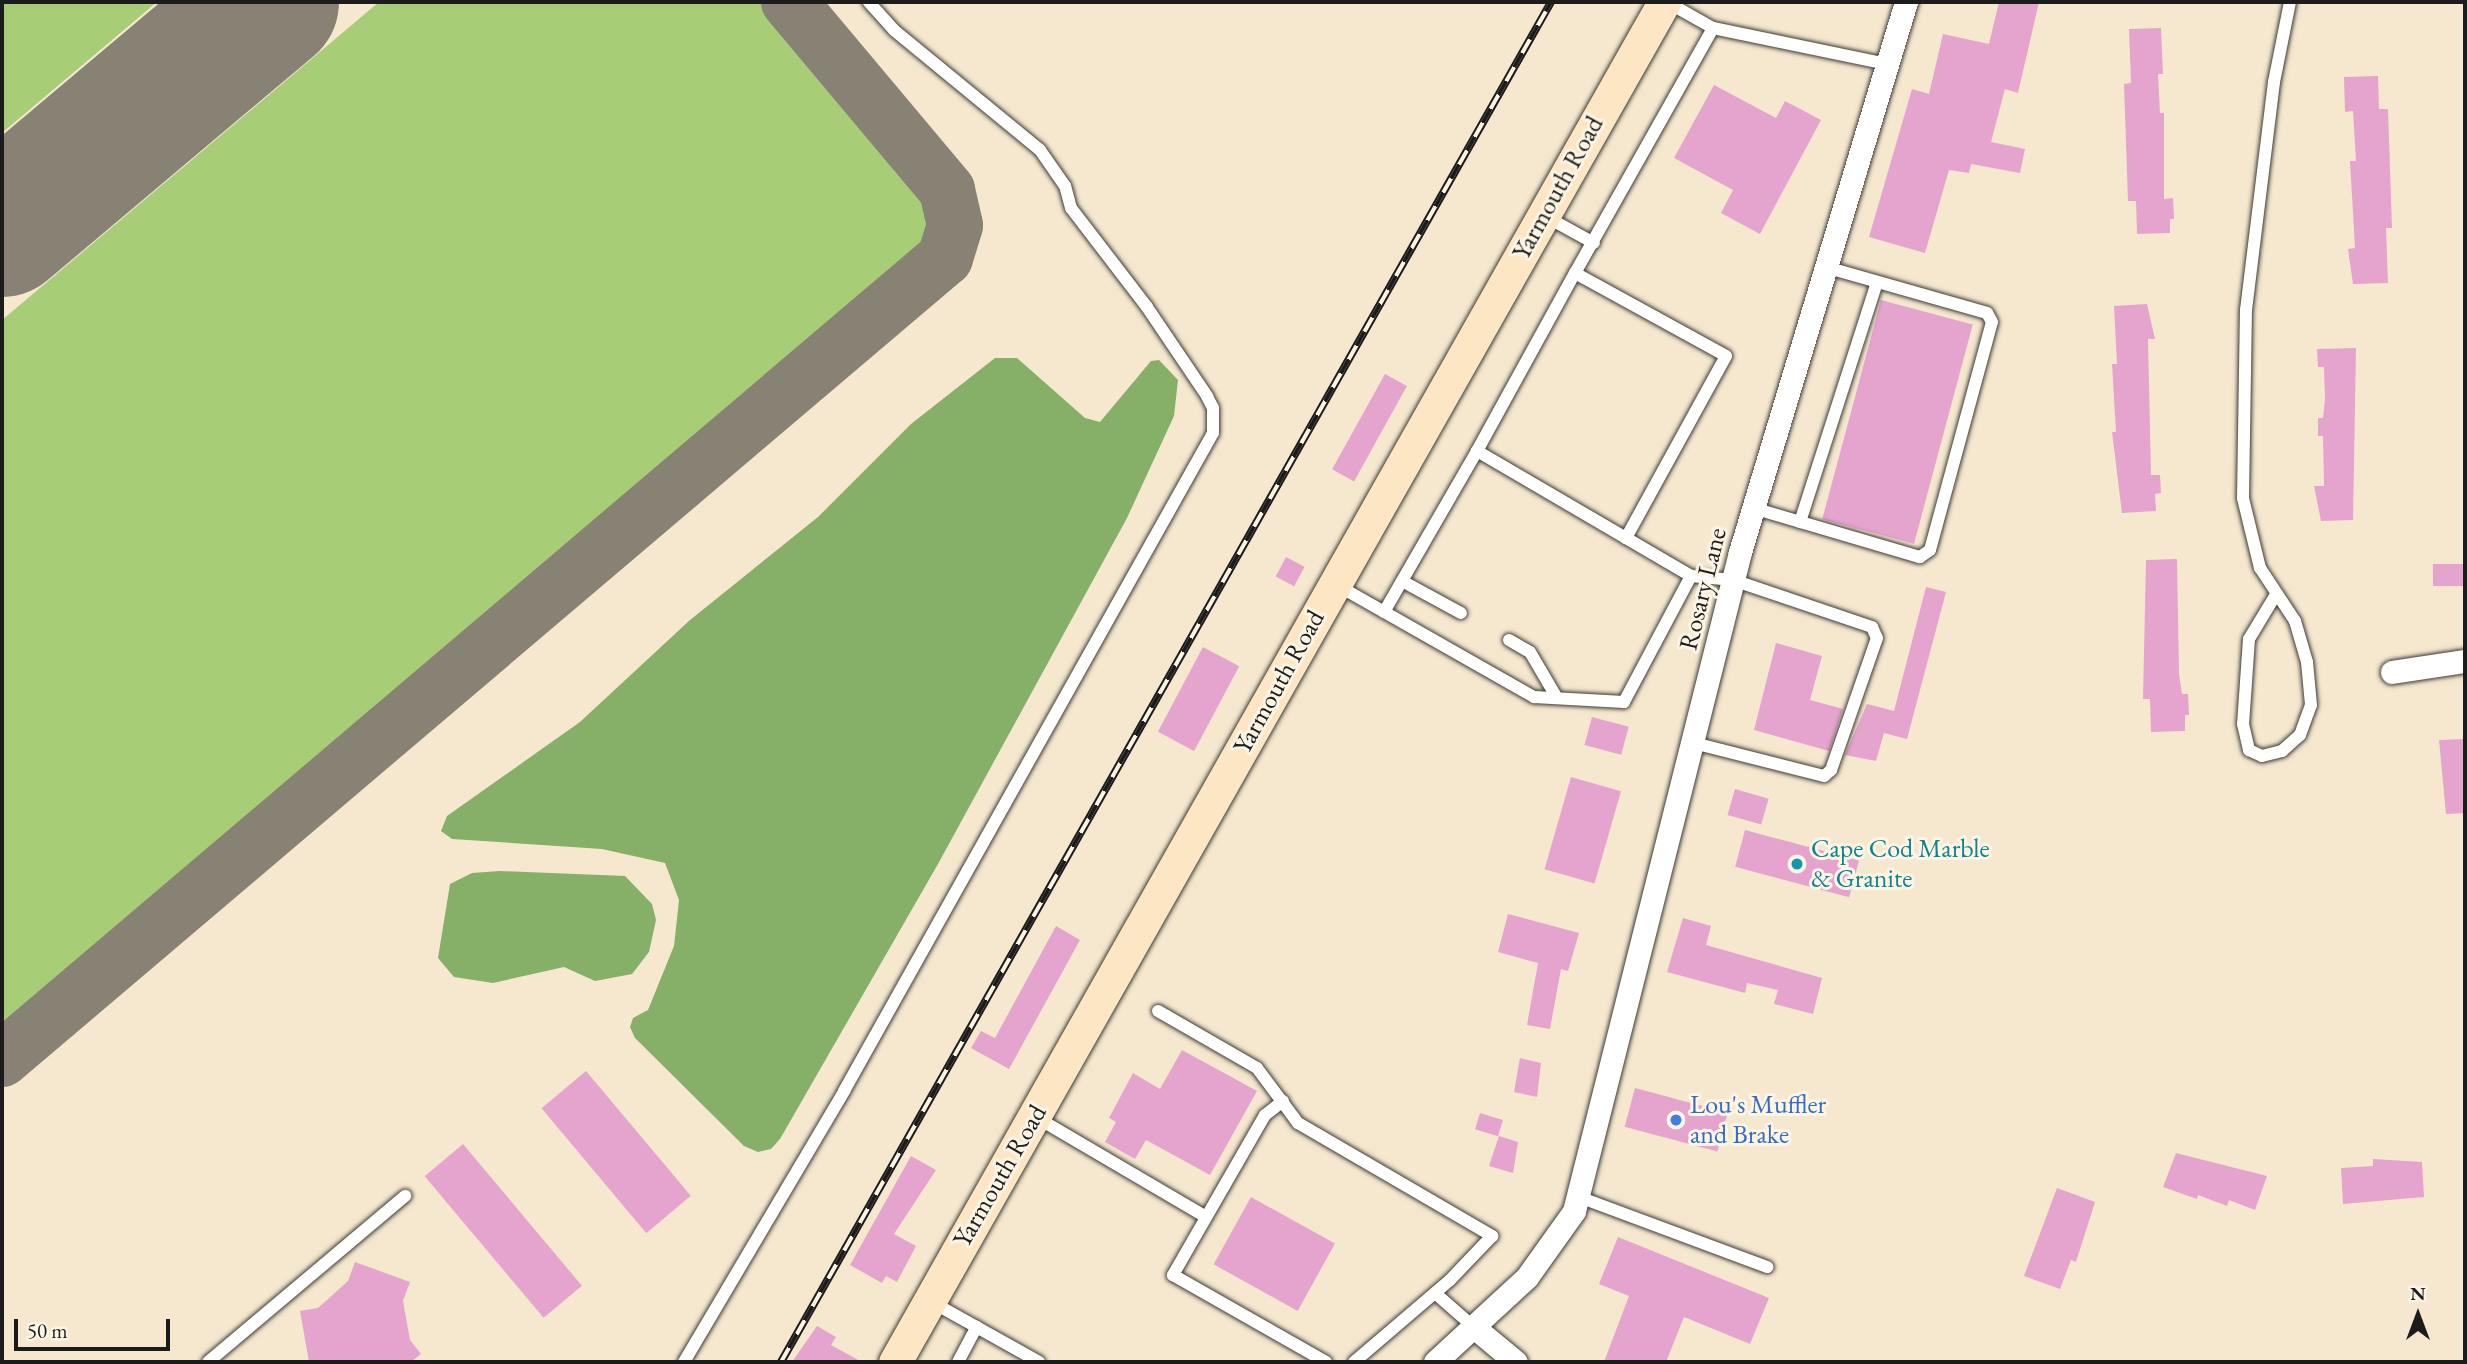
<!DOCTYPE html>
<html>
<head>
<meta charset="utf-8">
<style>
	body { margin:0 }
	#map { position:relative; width:2467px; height:1364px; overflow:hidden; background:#f5e8ce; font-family:"EB Garamond",serif }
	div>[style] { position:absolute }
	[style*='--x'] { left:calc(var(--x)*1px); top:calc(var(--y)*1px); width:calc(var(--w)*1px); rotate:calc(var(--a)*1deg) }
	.green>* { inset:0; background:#a8cd77 }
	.forest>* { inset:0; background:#86b068 }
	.taxiway>* { height:56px; margin:-28px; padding:0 28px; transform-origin:28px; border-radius:28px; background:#888275 }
	.runway>* { height:140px; margin:-70px; padding:0 70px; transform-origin:70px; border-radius:70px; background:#888275 }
	.building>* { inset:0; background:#e5a4cd; transform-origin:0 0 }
	.roads { filter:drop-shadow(0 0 2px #3d3b37) drop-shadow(0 0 2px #3d3b37) }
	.lane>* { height:12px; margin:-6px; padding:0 6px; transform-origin:6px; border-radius:6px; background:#fff }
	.street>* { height:23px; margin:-11.5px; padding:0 11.5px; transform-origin:11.5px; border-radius:11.5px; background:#fff }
	.secondary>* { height:33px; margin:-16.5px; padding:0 16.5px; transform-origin:16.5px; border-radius:16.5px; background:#fce6c4 }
	.rail>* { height:8px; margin-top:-4px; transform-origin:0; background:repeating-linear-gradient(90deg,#fcf5e5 0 16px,#1c1c1c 0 32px); box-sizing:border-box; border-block:2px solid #1c1c1c }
	.dots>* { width:19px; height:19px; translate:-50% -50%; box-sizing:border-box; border:4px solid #fcf5e5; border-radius:50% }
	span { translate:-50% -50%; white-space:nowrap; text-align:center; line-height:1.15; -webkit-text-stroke:6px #fcf5e5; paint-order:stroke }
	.street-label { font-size:26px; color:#1c1c1c }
	.culture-label { font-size:26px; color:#0d838f }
	.left { translate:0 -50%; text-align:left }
	.shop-label { font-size:26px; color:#366cbe }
	.frame { position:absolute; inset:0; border:4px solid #1c1c1c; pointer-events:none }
	.north { position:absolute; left:2383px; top:1280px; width:70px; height:70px; -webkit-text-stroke:5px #fcf5e5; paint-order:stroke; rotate:0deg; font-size:19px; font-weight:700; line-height:28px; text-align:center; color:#1c1c1c }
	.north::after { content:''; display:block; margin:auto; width:24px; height:32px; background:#1c1c1c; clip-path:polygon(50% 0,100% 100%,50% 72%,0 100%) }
	.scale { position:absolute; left:14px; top:1319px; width:156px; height:32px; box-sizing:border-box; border:4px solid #1c1c1c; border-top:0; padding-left:9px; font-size:21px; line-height:24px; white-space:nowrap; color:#1c1c1c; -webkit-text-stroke:5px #fcf5e5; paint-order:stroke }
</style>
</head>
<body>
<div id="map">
	<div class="green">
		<i style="clip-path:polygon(2px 2px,157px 2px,2px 133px)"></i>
		<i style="clip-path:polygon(379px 2px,764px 2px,928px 193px,937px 220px,934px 237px,906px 271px,2px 1034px,2px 320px)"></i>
	</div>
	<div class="forest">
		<i style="clip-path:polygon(995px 358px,1017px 358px,1085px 418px,1100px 422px,1151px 361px,1159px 360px,1178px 380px,1174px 416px,1127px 518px,938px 864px,780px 1139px,771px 1149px,758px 1152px,744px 1146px,635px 1038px,630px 1027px,633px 1018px,648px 1010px,674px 946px,679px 900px,665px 863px,602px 849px,452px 839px,441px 831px,447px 816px,580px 722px,690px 620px,818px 517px,911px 424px)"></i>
		<i style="clip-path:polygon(500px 871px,625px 876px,652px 904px,656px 920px,649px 952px,632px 974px,595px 981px,564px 967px,493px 983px,454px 977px,438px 958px,450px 884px,472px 873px)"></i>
	</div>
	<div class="taxiway">
		<i style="--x:2;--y:1059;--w:1237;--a:-40.35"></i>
		<i style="--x:945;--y:258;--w:34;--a:-73"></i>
		<i style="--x:955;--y:225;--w:36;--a:-103"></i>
		<i style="--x:947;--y:190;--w:246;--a:-130"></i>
	</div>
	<div class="runway">
		<i style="--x:2;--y:227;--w:349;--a:-40.1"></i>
	</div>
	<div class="building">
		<i style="clip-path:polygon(1999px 2px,2039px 2px,2018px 93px,2005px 89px,1991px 142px,2025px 149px,2020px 173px,1971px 164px,1969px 173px,1949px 170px,1925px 253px,1869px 237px,1912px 89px,1929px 94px,1943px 34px,1989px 44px)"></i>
		<i style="clip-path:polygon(2161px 28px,2163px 74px,2158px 74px,2160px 113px,2164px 113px,2164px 199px,2173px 198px,2174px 219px,2170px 219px,2170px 233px,2137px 234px,2136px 201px,2128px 201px,2124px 84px,2131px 83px,2129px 29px)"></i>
		<i style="clip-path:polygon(2378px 76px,2379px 109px,2388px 109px,2392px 228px,2386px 228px,2388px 283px,2353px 284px,2348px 249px,2355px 248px,2350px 161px,2356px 161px,2353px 111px,2345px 112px,2344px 77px)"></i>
		<i style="clip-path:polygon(1714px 85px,1776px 118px,1785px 101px,1821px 120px,1760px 234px,1721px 213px,1733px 190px,1674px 158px)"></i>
		<i style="left:1881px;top:300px;width:95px;height:227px;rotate:15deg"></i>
		<i style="clip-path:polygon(2147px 304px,2155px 339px,2148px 339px,2151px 475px,2160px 475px,2161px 493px,2155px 494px,2156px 511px,2122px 513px,2112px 432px,2116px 432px,2112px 364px,2117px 364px,2114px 306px)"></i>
		<i style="clip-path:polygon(2356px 348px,2353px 520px,2321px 521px,2314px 486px,2324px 486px,2323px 436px,2318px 436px,2318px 418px,2323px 418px,2325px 399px,2324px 367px,2318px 367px,2317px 349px)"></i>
		<i style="left:1385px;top:374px;width:25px;height:109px;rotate:29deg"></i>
		<i style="left:1286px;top:557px;width:21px;height:22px;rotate:28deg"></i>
		<i style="clip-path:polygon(2177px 559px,2179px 674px,2182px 694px,2188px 694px,2189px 715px,2185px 715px,2185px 731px,2151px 732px,2150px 699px,2143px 699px,2146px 560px)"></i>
		<i style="left:2465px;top:564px;width:22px;height:32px;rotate:90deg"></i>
		<i style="clip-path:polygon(1926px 587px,1946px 592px,1907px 739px,1884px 733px,1876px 761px,1845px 755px,1867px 704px,1894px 711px)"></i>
		<i style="clip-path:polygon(1776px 643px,1822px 656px,1810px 700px,1843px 709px,1829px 751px,1754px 730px)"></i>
		<i style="left:1203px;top:647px;width:41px;height:96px;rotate:28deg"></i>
		<i style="left:1592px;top:717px;width:38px;height:29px;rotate:15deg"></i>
		<i style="clip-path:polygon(2465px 739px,2465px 813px,2446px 814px,2439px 740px)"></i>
		<i style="left:1571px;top:777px;width:52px;height:96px;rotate:16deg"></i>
		<i style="left:1735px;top:789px;width:35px;height:27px;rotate:16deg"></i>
		<i style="left:1745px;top:830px;width:118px;height:38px;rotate:15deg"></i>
		<i style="clip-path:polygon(1508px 914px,1579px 933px,1568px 971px,1561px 969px,1550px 1029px,1527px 1025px,1538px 963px,1498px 952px)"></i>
		<i style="clip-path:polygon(1683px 918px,1711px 926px,1706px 945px,1822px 978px,1813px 1014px,1774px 1004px,1778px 990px,1747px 983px,1745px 993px,1667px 972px)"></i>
		<i style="clip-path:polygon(1056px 926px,1080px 940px,1009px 1069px,971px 1048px,981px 1031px,995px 1038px)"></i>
		<i style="clip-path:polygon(1182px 1050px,1257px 1091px,1210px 1175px,1146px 1140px,1135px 1159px,1105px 1142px,1116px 1122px,1109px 1118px,1133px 1073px,1160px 1089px)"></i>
		<i style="clip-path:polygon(1520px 1058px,1541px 1063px,1537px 1097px,1514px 1092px)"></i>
		<i style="left:586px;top:1071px;width:163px;height:58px;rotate:50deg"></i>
		<i style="left:1635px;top:1088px;width:96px;height:40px;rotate:15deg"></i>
		<i style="left:1480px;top:1113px;width:24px;height:17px;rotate:17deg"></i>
		<i style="clip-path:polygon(1499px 1136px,1518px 1142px,1513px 1173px,1489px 1166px)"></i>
		<i style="left:463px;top:1144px;width:185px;height:50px;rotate:50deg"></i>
		<i style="clip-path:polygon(2176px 1153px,2267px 1176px,2255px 1210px,2229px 1200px,2227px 1206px,2198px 1195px,2197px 1199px,2163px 1187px)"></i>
		<i style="clip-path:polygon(911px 1156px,936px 1170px,894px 1234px,916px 1246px,897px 1282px,886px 1276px,882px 1283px,850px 1265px)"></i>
		<i style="clip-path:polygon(2373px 1159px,2422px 1162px,2424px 1197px,2343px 1204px,2341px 1168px,2373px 1166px)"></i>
		<i style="clip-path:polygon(2057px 1188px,2095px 1202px,2076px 1262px,2071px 1260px,2060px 1289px,2024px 1276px)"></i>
		<i style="left:1251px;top:1197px;width:96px;height:77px;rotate:29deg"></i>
		<i style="clip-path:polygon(1618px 1237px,1769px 1298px,1750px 1344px,1684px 1317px,1666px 1362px,1604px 1362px,1629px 1296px,1599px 1284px)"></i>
		<i style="clip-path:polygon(355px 1262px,410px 1282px,403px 1301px,410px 1340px,421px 1354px,411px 1362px,309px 1362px,300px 1311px,318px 1308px,348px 1281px)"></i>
		<i style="clip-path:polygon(817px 1326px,836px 1337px,831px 1345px,862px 1362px,792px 1362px)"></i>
	</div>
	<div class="roads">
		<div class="lane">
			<i style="--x:1667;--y:2;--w:53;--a:29.5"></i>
			<i style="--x:1713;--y:28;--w:178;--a:11.7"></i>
			<i style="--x:1543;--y:215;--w:58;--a:28.8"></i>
			<i style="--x:1575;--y:273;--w:281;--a:-60.6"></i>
			<i style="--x:1477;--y:451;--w:203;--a:-61.2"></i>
			<i style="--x:1575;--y:273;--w:172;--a:28.8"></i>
			<i style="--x:1726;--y:356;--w:208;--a:118.8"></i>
			<i style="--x:1753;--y:508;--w:174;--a:16.4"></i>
			<i style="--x:1920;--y:557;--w:12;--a:-35"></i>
			<i style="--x:1930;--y:550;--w:236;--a:-74.8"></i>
			<i style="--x:1992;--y:322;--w:10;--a:-119"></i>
			<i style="--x:1987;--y:313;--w:167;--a:-164.1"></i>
			<i style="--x:1800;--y:522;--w:252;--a:-72.2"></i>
			<i style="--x:1691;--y:576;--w:42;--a:5.4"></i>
			<i style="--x:1733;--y:580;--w:147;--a:18.7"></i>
			<i style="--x:1872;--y:627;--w:12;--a:66"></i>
			<i style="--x:1877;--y:638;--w:140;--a:109.2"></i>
			<i style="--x:1831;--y:770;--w:9;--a:139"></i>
			<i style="--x:1824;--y:776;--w:134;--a:-165.8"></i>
			<i style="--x:1402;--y:581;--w:67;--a:28.5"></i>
			<i style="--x:1335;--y:584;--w:229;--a:29.6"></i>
			<i style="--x:1534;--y:697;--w:90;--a:3.2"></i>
			<i style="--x:1624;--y:702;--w:143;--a:-62"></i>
			<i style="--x:1691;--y:576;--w:248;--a:-149.7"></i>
			<i style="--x:1477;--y:451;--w:186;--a:120"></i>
			<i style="--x:2275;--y:596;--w:50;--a:121.2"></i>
			<i style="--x:2249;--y:639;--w:85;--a:94"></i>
			<i style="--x:2243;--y:724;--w:27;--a:77"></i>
			<i style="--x:2249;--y:750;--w:14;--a:25"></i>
			<i style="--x:2262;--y:756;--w:21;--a:-14"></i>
			<i style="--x:2282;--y:751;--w:24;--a:-42"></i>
			<i style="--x:2300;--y:735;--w:32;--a:-70"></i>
			<i style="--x:2311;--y:705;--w:43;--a:-95.3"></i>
			<i style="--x:2307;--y:662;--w:43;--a:-106.3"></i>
			<i style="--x:2295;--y:621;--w:64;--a:-123.4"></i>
			<i style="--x:2260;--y:568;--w:72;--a:-103.7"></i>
			<i style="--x:2243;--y:498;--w:188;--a:-89.1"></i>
			<i style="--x:2246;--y:310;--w:230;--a:-83"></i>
			<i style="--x:2274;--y:82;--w:82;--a:-78.7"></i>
			<i style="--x:1509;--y:640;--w:24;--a:30"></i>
			<i style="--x:1530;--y:652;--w:53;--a:59.6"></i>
			<i style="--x:1158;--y:1011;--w:114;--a:29.9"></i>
			<i style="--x:1257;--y:1068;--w:69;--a:53.3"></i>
			<i style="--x:1298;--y:1123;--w:225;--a:30.2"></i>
			<i style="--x:1492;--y:1236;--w:61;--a:133.7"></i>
			<i style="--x:1450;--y:1280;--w:126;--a:139.5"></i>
			<i style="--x:1283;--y:1101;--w:23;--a:142"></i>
			<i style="--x:1265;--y:1115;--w:185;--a:119.9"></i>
			<i style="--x:1173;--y:1275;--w:176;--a:29.6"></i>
			<i style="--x:1034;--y:1116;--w:199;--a:30.4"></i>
			<i style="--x:1579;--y:1197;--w:201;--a:20.4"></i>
			<i style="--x:1435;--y:1293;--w:53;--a:41.2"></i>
			<i style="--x:930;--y:1301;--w:125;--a:29.2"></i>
			<i style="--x:208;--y:1362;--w:258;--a:-40.1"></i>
			<i style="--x:684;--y:1362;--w:315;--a:-59.4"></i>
			<i style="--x:844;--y:1091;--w:754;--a:-60.72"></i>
			<i style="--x:1213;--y:433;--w:25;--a:-90"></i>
			<i style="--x:1213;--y:408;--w:13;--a:-117"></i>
			<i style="--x:1207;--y:396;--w:107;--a:-124"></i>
			<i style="--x:1147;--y:307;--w:125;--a:-127.5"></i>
			<i style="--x:1071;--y:208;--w:23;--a:-105"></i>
			<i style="--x:1065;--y:186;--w:44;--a:-124.8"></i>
			<i style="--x:1040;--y:150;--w:189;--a:-140.6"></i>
			<i style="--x:894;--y:30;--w:38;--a:-132"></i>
			<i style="--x:958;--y:1362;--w:40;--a:-62"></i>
		</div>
		<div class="street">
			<i style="--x:2392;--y:672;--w:74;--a:-8.6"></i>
			<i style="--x:1475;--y:1328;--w:53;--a:39.7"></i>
			<i style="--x:1435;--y:1362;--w:125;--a:-42.7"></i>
			<i style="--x:1527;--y:1277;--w:81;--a:-54.5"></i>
			<i style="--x:1574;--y:1211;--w:680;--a:-75.86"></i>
			<i style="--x:1740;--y:552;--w:575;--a:-73.21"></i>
		</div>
		<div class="secondary">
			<i style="--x:895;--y:1362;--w:1562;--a:-60.51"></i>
		</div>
	</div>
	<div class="rail">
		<i style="--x:781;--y:1362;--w:1563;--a:-60.48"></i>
	</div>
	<div class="dots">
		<i style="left:1797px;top:864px;background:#0f9aa8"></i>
		<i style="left:1676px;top:1120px;background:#3f7fe0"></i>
	</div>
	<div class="street-label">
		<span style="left:1558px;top:188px;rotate:-61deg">Yarmouth Road</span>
		<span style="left:1703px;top:589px;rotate:-76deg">Rosary Lane</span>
		<span style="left:1279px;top:682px;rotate:-61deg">Yarmouth Road</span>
		<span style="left:1000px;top:1176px;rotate:-60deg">Yarmouth Road</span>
	</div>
	<div class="culture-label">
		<span class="left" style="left:1811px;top:864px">Cape Cod Marble<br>&amp; Granite</span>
	</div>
	<div class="shop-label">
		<span class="left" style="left:1690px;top:1120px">Lou's Muffler<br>and Brake</span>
	</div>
	<div class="frame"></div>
	<div class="north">N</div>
	<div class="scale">50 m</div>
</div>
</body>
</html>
